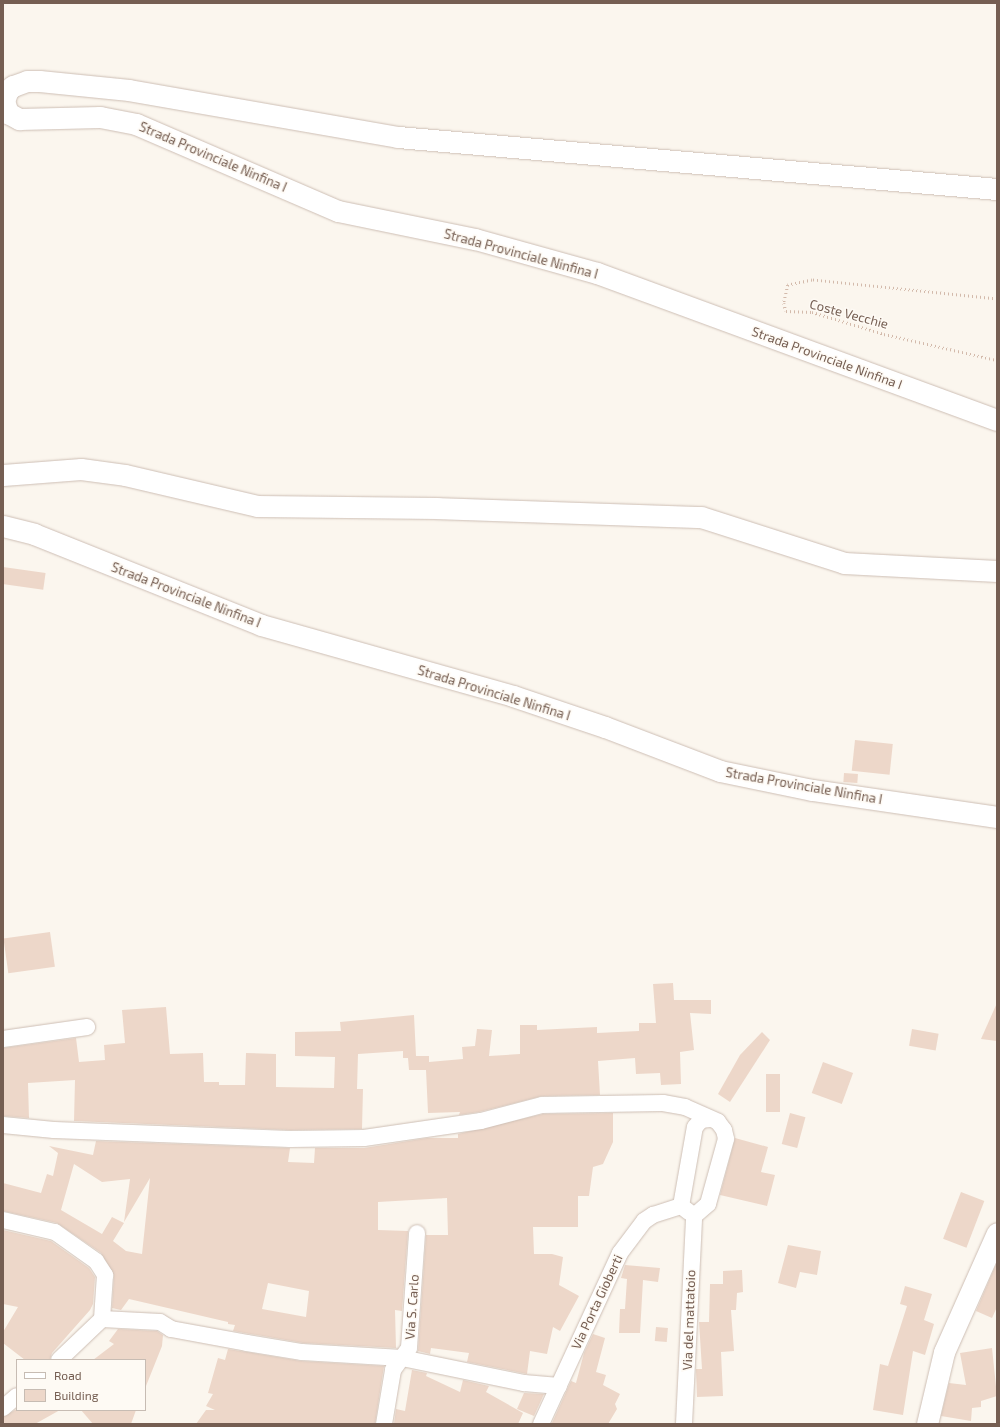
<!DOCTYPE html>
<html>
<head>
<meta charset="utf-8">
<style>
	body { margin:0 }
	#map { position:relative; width:1000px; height:1427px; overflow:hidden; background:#fbf6ee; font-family:"Exo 2",sans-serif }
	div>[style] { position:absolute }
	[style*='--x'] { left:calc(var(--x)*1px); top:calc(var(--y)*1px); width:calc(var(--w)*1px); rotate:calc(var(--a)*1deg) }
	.building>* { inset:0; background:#edd7c9; transform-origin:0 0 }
	.path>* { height:2.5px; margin-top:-1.25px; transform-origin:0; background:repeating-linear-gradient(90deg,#d3baab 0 1px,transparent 0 4px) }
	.roads { filter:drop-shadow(0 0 1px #cdbeb4) drop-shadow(0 0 1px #cdbeb4) }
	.minor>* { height:16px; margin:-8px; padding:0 8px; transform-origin:8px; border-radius:8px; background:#fff }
	.tertiary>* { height:21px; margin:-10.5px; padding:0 10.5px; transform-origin:10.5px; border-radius:10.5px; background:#fff }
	span { translate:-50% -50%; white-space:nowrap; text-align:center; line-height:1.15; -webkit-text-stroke:3px #fefaf4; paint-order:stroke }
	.street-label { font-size:13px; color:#755e52 }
	.frame { position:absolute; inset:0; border:4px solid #755e52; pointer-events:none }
	.legend { position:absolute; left:16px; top:1359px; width:130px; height:52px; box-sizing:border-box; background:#fefaf4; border:1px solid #c7bcb3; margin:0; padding:5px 7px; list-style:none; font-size:12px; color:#755e52 }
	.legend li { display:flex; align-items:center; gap:8px; height:20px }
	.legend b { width:20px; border:1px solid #c7bcb3 }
</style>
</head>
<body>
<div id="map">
	<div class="building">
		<i style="left:3px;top:567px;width:43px;height:17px;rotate:8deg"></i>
		<i style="left:855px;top:740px;width:38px;height:31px;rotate:6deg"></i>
		<i style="left:844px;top:773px;width:14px;height:9px;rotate:4deg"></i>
		<i style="left:50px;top:932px;width:35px;height:47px;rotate:82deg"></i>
		<i style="clip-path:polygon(673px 983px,674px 1000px,711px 1000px,711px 1014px,690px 1013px,694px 1050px,680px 1052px,681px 1084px,661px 1085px,660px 1073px,636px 1074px,635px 1058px,598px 1061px,600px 1095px,542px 1096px,479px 1112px,459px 1115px,460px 1112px,428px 1113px,426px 1070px,409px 1070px,408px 1058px,403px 1058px,403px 1051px,358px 1054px,357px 1089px,363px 1089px,362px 1129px,290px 1130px,74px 1121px,75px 1080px,28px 1083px,29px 1118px,3px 1116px,3px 1048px,76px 1038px,79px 1062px,105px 1060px,104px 1045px,125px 1043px,122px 1010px,166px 1007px,170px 1054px,203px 1053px,204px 1082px,219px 1082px,219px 1085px,245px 1085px,246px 1053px,276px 1054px,276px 1087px,334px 1088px,335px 1057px,295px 1056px,295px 1032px,341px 1031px,340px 1022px,414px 1015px,416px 1056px,429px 1056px,429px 1062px,463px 1059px,462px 1047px,475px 1046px,477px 1029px,492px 1030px,489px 1056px,520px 1054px,520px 1025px,537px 1025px,537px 1030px,597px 1027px,597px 1033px,639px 1031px,639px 1023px,656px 1023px,653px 984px)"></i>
		<i style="clip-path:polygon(997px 1003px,997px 1041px,981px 1039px)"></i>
		<i style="left:912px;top:1029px;width:27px;height:17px;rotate:10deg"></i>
		<i style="clip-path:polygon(762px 1032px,770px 1040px,730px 1102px,718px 1094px,740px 1055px)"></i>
		<i style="left:823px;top:1062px;width:32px;height:33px;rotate:20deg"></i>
		<i style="left:766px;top:1074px;width:14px;height:38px"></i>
		<i style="clip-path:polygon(evenodd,613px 1113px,613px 1142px,603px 1164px,593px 1167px,589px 1196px,578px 1196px,578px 1227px,533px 1227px,534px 1254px,552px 1254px,563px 1257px,559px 1285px,579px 1296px,560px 1331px,553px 1327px,547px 1354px,530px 1351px,527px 1374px,467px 1362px,469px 1353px,431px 1348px,430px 1354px,418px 1351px,426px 1235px,448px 1235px,447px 1198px,378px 1202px,378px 1230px,408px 1231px,402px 1311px,395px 1310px,396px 1348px,303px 1343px,233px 1331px,235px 1325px,228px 1324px,228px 1322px,129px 1299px,121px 1310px,112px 1308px,114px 1275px,101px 1253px,57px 1223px,3px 1211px,3px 1183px,41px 1193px,47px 1174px,53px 1176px,58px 1153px,49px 1146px,93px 1155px,96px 1141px,290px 1148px,288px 1162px,314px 1163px,315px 1148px,364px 1148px,427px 1138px,458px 1138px,458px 1134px,543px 1114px,613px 1113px,74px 1164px,102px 1182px,130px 1179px,124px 1222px,150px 1178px,142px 1254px,126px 1251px,113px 1241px,124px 1223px,112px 1217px,102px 1234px,61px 1210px,74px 1164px,613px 1113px,268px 1283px,309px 1291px,306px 1317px,262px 1309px,268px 1283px)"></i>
		<i style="left:790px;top:1113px;width:16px;height:32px;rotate:15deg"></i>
		<i style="clip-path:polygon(735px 1138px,768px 1147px,761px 1172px,775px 1175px,767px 1206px,720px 1195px)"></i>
		<i style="left:961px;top:1192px;width:25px;height:50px;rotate:21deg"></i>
		<i style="clip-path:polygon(3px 1230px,51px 1241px,89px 1268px,95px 1277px,93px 1304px,90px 1310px,52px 1353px,50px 1360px,25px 1360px,3px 1343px,3px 1332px,18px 1307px,3px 1304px)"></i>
		<i style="clip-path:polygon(788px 1245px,821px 1251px,817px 1275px,800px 1272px,796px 1288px,778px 1283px)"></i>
		<i style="clip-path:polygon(997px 1262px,997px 1307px,992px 1318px,976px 1311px)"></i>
		<i style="clip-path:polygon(625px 1265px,660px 1268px,658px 1282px,643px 1280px,640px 1333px,619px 1333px,620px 1309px,625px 1309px,627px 1279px,621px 1278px)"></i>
		<i style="clip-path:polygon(742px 1270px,743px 1292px,737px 1293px,736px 1310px,731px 1310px,734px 1351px,721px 1352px,723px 1396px,697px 1397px,696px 1369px,702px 1369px,699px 1322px,709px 1322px,710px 1284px,723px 1284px,723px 1271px)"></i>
		<i style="clip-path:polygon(905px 1286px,932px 1294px,924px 1320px,934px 1324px,925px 1355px,913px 1351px,903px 1415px,873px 1410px,880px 1364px,888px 1366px,907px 1306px,900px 1304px)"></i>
		<i style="left:656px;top:1327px;width:12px;height:14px;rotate:5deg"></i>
		<i style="clip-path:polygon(118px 1329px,157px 1331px,163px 1335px,162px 1346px,146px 1386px,145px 1360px,93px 1360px,114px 1344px,109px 1341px)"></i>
		<i style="clip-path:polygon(593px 1334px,605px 1338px,596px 1372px,606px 1375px,603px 1385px,620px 1394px,615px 1404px,617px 1409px,608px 1424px,552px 1423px,571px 1381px,576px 1383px,584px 1353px)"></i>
		<i style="clip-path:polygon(992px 1348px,997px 1396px,981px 1401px,981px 1407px,972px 1408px,971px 1421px,941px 1416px,949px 1383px,966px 1385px,960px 1353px)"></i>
		<i style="clip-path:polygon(228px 1349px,301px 1361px,384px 1366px,375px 1424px,196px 1424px,206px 1410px,215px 1410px,206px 1406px,213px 1394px,208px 1393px,218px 1358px,225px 1360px)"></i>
		<i style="clip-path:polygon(412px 1370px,427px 1373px,426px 1376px,460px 1392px,463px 1380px,489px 1386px,486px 1392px,523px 1413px,518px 1424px,394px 1424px,396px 1409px,405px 1411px)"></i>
		<i style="clip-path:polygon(524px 1393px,544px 1394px,534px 1416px,517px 1409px)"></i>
		<i style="clip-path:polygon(15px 1410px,60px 1410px,35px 1424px,3px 1424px,3px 1417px)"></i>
		<i style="clip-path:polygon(81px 1410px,136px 1410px,131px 1424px,93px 1424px)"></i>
	</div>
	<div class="path">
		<i style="--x:997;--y:299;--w:186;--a:-174.1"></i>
		<i style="--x:812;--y:280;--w:25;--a:168"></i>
		<i style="--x:788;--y:285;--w:18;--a:103"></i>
		<i style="--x:784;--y:303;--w:8;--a:76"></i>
		<i style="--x:786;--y:311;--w:26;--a:2"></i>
		<i style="--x:812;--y:312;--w:75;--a:17"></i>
		<i style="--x:884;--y:334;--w:116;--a:13"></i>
	</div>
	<div class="roads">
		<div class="minor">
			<i style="--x:3;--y:1039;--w:85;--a:-8.1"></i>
			<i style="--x:3;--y:1125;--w:51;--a:5.6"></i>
			<i style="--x:54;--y:1130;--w:236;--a:2.2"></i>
			<i style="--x:290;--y:1139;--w:74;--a:-0.8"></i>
			<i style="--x:364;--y:1138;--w:118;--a:-8.3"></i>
			<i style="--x:481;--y:1121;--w:63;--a:-14.7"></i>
			<i style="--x:542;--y:1105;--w:121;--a:-0.9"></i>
			<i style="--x:663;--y:1103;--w:22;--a:10"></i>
			<i style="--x:685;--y:1107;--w:36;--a:24"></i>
			<i style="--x:718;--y:1122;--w:10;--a:53"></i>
			<i style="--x:724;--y:1130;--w:9;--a:77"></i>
			<i style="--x:726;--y:1139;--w:67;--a:105.5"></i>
			<i style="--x:708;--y:1204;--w:18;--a:139"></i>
			<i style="--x:689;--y:1212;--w:10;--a:-143"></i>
			<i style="--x:681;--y:1206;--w:80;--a:-80"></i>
			<i style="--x:695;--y:1127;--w:9;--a:-49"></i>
			<i style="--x:701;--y:1120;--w:8;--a:-7"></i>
			<i style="--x:3;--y:1220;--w:53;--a:13"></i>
			<i style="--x:55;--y:1232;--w:50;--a:35.3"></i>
			<i style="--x:96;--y:1261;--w:17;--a:57"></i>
			<i style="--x:105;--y:1275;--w:44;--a:93.9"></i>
			<i style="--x:102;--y:1319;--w:59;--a:136.4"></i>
			<i style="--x:102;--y:1319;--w:58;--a:3"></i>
			<i style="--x:160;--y:1322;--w:13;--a:32"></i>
			<i style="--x:171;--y:1329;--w:77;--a:10.4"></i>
			<i style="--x:247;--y:1343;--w:56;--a:9.3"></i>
			<i style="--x:302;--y:1352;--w:100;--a:3.4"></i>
			<i style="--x:402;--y:1358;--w:125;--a:11.6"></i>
			<i style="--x:524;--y:1383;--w:35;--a:5"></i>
			<i style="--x:3;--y:1408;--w:18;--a:-41"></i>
			<i style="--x:384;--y:1424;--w:55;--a:-80.5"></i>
			<i style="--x:393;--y:1370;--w:27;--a:-54"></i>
			<i style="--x:409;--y:1348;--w:115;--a:-86"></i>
			<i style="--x:541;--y:1424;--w:188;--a:-65.2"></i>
			<i style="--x:620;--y:1253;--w:40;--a:-53"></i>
			<i style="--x:644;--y:1221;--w:11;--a:-34"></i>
			<i style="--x:653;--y:1215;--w:29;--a:-18"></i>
			<i style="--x:684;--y:1424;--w:208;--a:-87.2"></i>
		</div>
		<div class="tertiary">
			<i style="--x:997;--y:189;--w:601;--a:-175.04"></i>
			<i style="--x:398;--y:137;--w:273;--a:-170.1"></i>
			<i style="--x:129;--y:90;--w:90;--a:-174.3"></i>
			<i style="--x:39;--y:81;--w:12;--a:180"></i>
			<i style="--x:27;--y:81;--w:15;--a:160"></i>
			<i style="--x:13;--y:86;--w:6;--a:141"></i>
			<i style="--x:8;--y:90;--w:12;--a:110"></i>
			<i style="--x:4;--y:101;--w:13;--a:72"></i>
			<i style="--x:8;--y:113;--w:13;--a:29"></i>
			<i style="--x:19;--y:119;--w:81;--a:-1.4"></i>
			<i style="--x:100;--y:117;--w:37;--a:11"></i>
			<i style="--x:136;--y:124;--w:220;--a:23.3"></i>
			<i style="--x:338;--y:211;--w:140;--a:11.6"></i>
			<i style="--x:475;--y:239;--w:127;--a:15.6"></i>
			<i style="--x:597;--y:273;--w:426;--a:20.2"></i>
			<i style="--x:3;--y:475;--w:78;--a:-4.4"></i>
			<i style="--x:81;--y:469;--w:44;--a:7.8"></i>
			<i style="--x:125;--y:475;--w:136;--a:13.2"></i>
			<i style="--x:257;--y:506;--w:180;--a:0.6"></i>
			<i style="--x:437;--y:508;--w:264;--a:2"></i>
			<i style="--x:701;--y:517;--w:150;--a:17.8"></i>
			<i style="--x:844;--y:563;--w:153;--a:3"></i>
			<i style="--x:3;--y:526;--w:32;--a:14"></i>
			<i style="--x:34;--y:534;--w:245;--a:21.8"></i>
			<i style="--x:261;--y:625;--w:262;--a:15.7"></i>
			<i style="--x:513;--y:696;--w:97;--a:18.6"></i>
			<i style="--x:605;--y:727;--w:123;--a:20.9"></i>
			<i style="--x:720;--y:771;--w:94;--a:11.7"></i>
			<i style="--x:812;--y:790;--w:187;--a:8.3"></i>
			<i style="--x:927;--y:1424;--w:74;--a:-76.7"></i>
			<i style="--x:944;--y:1352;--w:130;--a:-66"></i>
		</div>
	</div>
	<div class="street-label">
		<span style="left:213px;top:157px;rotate:23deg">Strada Provinciale Ninfina I</span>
		<span style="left:521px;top:254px;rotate:15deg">Strada Provinciale Ninfina I</span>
		<span style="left:849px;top:314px;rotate:15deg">Coste Vecchie</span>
		<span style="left:827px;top:358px;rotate:20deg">Strada Provinciale Ninfina I</span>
		<span style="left:186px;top:595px;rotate:21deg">Strada Provinciale Ninfina I</span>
		<span style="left:494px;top:693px;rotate:17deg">Strada Provinciale Ninfina I</span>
		<span style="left:804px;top:786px;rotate:10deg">Strada Provinciale Ninfina I</span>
		<span style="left:597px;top:1302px;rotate:-65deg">Via Porta Gioberti</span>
		<span style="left:412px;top:1307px;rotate:-86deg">Via S. Carlo</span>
		<span style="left:689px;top:1320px;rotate:-88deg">Via del mattatoio</span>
	</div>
	<div class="frame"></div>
	<ul class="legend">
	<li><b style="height:5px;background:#fff"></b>Road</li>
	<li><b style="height:11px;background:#edd7c9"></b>Building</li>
	</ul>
</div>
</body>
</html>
